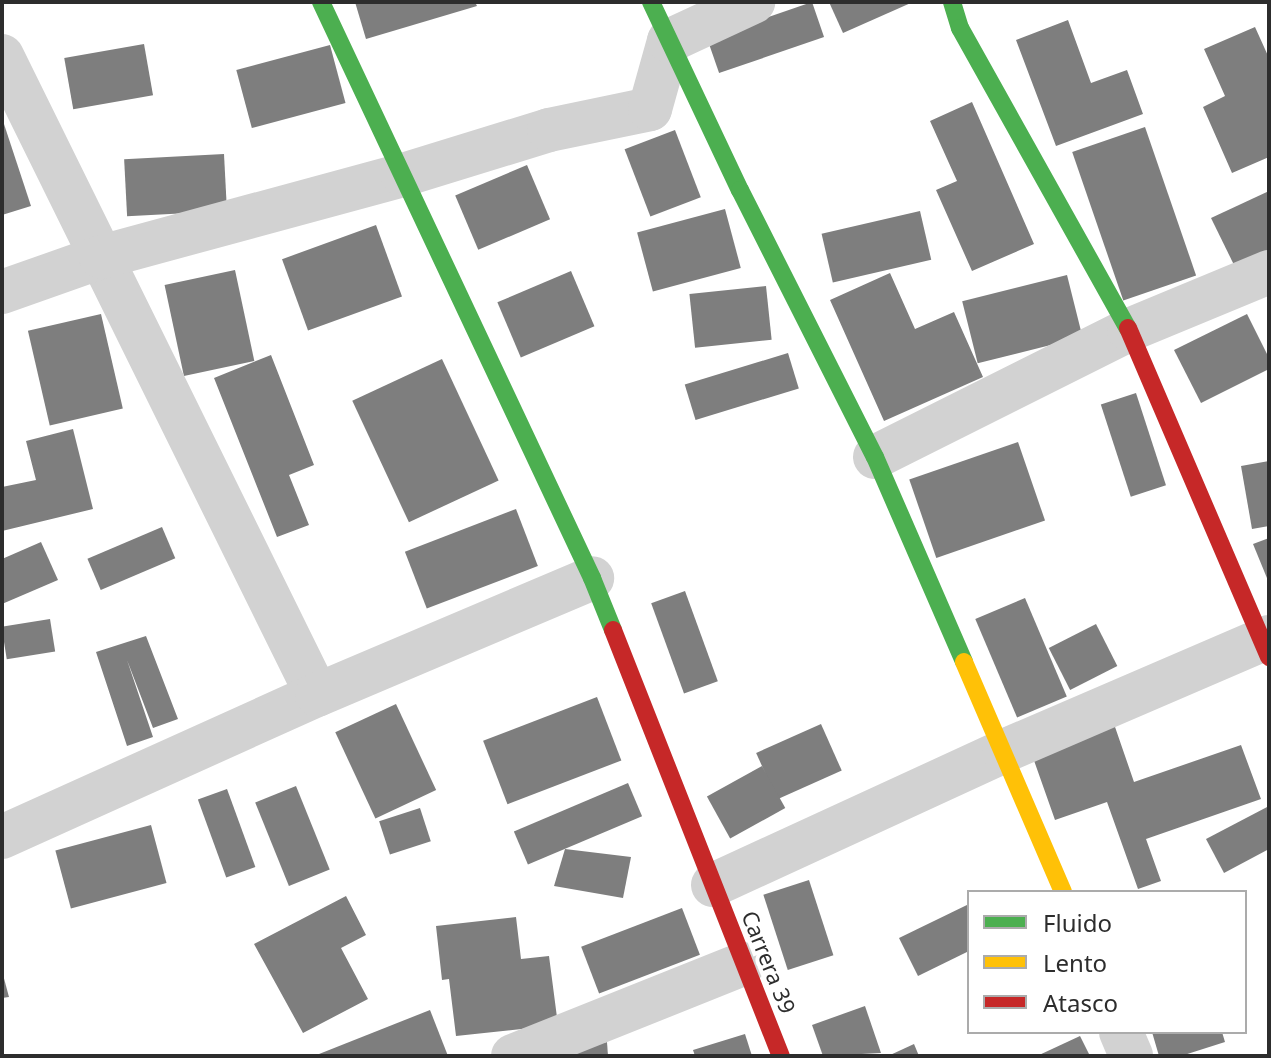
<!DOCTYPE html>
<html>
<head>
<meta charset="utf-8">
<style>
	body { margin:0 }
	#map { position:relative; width:1271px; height:1058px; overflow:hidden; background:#fff; font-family:"Noto Sans",sans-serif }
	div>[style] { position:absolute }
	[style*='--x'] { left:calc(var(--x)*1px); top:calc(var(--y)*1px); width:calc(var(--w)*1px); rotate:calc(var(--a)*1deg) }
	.building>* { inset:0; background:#7e7e7e; transform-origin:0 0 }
	.street>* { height:44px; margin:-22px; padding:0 22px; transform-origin:22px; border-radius:22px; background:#d2d2d2 }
	.fast>* { height:18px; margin:-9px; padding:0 9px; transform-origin:9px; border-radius:9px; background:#4caf50 }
	.slow>* { height:18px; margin:-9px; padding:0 9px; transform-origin:9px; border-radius:9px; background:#ffc107 }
	.jam>* { height:18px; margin:-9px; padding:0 9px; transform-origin:9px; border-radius:9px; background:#c62828 }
	span { translate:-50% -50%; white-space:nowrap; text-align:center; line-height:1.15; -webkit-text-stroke:8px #fff; paint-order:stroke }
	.street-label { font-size:22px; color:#2d2d2d }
	.frame { position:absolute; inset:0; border:4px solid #2d2d2d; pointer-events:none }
	.legend { position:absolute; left:967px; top:890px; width:280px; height:144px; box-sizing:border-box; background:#fff; border:2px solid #ababab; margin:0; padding:10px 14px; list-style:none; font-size:24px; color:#2d2d2d }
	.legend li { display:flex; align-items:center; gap:16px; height:40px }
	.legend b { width:40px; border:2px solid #ababab }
</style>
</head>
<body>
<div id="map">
	<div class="building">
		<i style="clip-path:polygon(355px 2px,475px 2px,477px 6px,366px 39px)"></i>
		<i style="left:812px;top:2px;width:37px;height:111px;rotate:71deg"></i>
		<i style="clip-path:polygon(829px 2px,913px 2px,843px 33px)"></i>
		<i style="clip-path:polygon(1068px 20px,1091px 83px,1127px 70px,1143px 114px,1056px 146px,1016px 40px)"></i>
		<i style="clip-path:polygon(1255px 27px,1269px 58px,1269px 157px,1232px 173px,1203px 107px,1225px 96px,1204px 49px)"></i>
		<i style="left:144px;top:44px;width:52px;height:81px;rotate:80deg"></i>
		<i style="left:330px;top:45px;width:60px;height:97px;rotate:75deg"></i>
		<i style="clip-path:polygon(972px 102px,1034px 244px,972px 271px,936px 190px,957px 181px,930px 121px)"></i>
		<i style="clip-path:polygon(2px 118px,31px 206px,2px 215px)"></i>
		<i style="left:1145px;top:127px;width:157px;height:77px;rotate:71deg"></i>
		<i style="left:675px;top:130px;width:72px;height:54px;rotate:69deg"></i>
		<i style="left:224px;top:154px;width:57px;height:100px;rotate:87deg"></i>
		<i style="left:527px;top:165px;width:59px;height:78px;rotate:67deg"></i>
		<i style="clip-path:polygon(1269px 191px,1269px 253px,1236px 269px,1211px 218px)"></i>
		<i style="left:725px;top:209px;width:61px;height:91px;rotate:75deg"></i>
		<i style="left:920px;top:211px;width:50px;height:101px;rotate:77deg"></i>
		<i style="left:376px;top:225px;width:76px;height:100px;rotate:70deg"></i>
		<i style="left:235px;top:270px;width:93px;height:72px;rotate:78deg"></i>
		<i style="left:571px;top:271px;width:60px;height:80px;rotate:67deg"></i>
		<i style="clip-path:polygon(890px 273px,915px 329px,954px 312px,983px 377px,884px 421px,830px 300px)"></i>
		<i style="left:1067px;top:275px;width:64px;height:108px;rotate:76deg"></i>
		<i style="left:766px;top:286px;width:54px;height:77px;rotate:84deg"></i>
		<i style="left:101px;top:314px;width:97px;height:75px;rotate:77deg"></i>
		<i style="clip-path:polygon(1247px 314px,1269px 358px,1269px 369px,1201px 403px,1174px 350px)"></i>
		<i style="left:788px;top:353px;width:37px;height:108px;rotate:73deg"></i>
		<i style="clip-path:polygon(271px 355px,314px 465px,289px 475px,309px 525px,277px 537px,214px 378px)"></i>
		<i style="left:442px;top:359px;width:134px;height:99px;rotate:65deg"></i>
		<i style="left:1136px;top:393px;width:97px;height:37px;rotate:72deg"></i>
		<i style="clip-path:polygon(73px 429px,93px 509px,2px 531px,2px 487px,36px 480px,26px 441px)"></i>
		<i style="left:1018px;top:442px;width:83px;height:115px;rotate:71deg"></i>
		<i style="clip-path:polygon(1269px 461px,1269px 526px,1252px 529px,1241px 466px)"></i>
		<i style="left:516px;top:509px;width:61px;height:119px;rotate:69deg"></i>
		<i style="left:162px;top:527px;width:34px;height:81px;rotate:67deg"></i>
		<i style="clip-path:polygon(1269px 538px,1269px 583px,1253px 544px)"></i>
		<i style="clip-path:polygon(41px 542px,58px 580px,2px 604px,2px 559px)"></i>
		<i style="left:685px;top:591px;width:96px;height:36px;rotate:70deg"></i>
		<i style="left:1025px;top:598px;width:107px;height:54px;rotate:67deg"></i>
		<i style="left:50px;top:619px;width:33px;height:49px;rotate:81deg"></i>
		<i style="left:1096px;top:624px;width:47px;height:53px;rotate:63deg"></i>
		<i style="clip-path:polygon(146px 636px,178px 719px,153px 728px,127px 660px,153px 737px,127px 746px,96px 652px)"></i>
		<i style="left:597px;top:697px;width:68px;height:122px;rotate:69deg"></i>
		<i style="left:396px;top:704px;width:95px;height:67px;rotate:65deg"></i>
		<i style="left:821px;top:724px;width:51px;height:71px;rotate:66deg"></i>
		<i style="clip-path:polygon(1114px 724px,1134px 782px,1241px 745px,1261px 799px,1146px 839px,1161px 881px,1138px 889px,1107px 802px,1055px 820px,1031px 752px)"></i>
		<i style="left:762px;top:766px;width:48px;height:63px;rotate:61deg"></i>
		<i style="left:628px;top:783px;width:36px;height:124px;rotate:67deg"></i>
		<i style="left:296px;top:786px;width:90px;height:44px;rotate:68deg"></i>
		<i style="left:227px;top:789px;width:83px;height:31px;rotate:70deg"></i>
		<i style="clip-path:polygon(1269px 806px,1269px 849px,1224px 873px,1206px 839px)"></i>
		<i style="left:420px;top:808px;width:35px;height:43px;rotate:72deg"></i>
		<i style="left:151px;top:825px;width:60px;height:99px;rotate:75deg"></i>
		<i style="clip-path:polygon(565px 849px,631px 857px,623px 898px,554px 886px)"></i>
		<i style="left:809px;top:880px;width:79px;height:48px;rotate:72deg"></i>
		<i style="clip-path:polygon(346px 896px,366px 935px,341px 948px,368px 999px,303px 1033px,254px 944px)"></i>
		<i style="clip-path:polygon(969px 904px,969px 951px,918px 976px,899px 938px)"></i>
		<i style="left:682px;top:908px;width:50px;height:108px;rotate:69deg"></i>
		<i style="clip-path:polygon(516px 917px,521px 959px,549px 956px,558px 1025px,456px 1036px,449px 979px,442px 980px,436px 926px)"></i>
		<i style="clip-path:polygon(2px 971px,9px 997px,2px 998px)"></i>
		<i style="clip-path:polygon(865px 1006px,881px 1053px,823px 1056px,812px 1025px)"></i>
		<i style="clip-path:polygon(430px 1010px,448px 1056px,314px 1056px)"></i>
		<i style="clip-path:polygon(1152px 1032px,1222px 1032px,1225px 1042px,1181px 1056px,1159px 1056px)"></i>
		<i style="clip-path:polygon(745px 1034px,752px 1056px,695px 1056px,693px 1050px)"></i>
		<i style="clip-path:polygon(1080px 1036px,1090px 1056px,1037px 1056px)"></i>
		<i style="clip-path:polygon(607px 1042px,608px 1056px,548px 1056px)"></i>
		<i style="clip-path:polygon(914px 1044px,919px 1056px,888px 1056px)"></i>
	</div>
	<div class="street">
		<i style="--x:2;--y:56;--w:712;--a:63.76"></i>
		<i style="--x:2;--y:292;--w:105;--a:-19.5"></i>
		<i style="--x:101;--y:257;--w:313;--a:-15.2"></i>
		<i style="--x:403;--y:175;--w:153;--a:-17.1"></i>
		<i style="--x:549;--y:130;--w:103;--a:-11.7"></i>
		<i style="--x:650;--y:109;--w:71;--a:-74.4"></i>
		<i style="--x:669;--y:41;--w:93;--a:-24.9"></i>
		<i style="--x:875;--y:457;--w:284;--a:-26.6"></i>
		<i style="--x:1129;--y:330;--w:152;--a:-22.5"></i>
		<i style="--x:2;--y:837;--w:346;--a:-24.3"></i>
		<i style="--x:317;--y:695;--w:299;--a:-23"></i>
		<i style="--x:713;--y:885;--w:320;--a:-24.7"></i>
		<i style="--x:1004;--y:751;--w:288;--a:-23.3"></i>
		<i style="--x:1121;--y:1032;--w:26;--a:67"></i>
		<i style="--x:513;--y:1056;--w:248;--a:-21.8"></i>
	</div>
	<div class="fast">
		<i style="--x:321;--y:2;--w:637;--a:64.8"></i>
		<i style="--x:592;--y:578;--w:56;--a:68"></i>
		<i style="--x:651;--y:2;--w:208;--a:64.7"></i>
		<i style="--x:740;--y:190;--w:299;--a:63.2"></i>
		<i style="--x:875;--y:457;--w:223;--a:66.5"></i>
		<i style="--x:952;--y:2;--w:27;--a:73"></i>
		<i style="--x:960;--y:28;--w:344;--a:60.8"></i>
	</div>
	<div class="slow">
		<i style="--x:964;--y:662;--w:250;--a:66.7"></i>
	</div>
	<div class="jam">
		<i style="--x:1128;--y:328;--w:358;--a:66.8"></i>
		<i style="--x:613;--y:630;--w:458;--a:68.5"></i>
	</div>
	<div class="street-label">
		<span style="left:769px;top:962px;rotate:68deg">Carrera 39</span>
	</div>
	<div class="frame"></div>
	<ul class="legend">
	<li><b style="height:10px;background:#4caf50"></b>Fluido</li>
	<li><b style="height:10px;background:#ffc107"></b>Lento</li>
	<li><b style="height:10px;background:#c62828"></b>Atasco</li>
	</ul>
</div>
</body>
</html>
